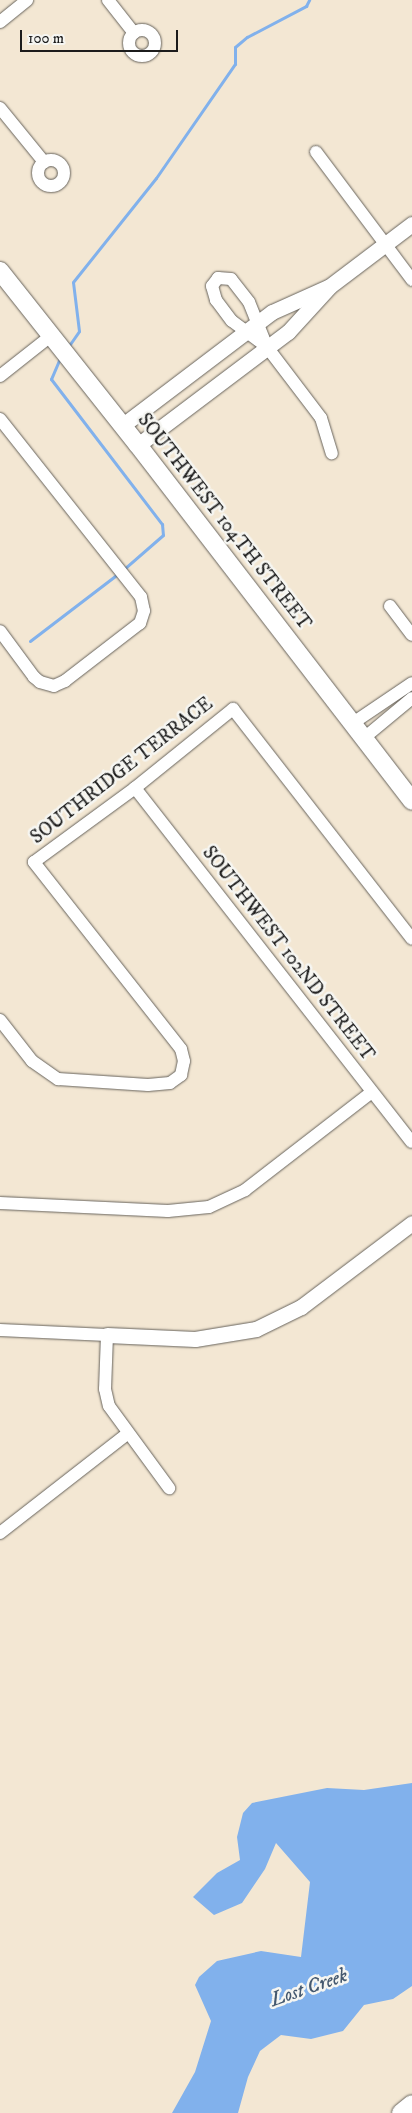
<!DOCTYPE html>
<html>
<head>
<meta charset="utf-8">
<style>
	body { margin:0 }
	#map { position:relative; width:412px; height:2113px; overflow:hidden; background:#f3e7d3; font-family:"IM FELL DW Pica",serif }
	div>[style] { position:absolute }
	[style*='--x'] { left:calc(var(--x)*1px); top:calc(var(--y)*1px); width:calc(var(--w)*1px); rotate:calc(var(--a)*1deg) }
	.water>* { inset:0; background:#81b1ec }
	.stream>* { height:3px; margin:-1.5px; padding:0 1.5px; transform-origin:1.5px; border-radius:1.5px; background:#81b1ec }
	.roads { filter:drop-shadow(0 0 1px #67635c) drop-shadow(0 0 1px #67635c) }
	.minor>* { height:12px; margin:-6px; padding:0 6px; transform-origin:6px; border-radius:6px; background:#fff }
	.minor>.ring { margin:-6px; padding:0; box-sizing:content-box; background:none; border:12px solid #fff; border-radius:50% }
	.tertiary>* { height:15px; margin:-7.5px; padding:0 7.5px; transform-origin:7.5px; border-radius:7.5px; background:#fff }
	.secondary>* { height:18px; margin:-9px; padding:0 9px; transform-origin:9px; border-radius:9px; background:#fff }
	span { translate:-50% -50%; white-space:nowrap; text-align:center; line-height:1.15; -webkit-text-stroke:5px #f6f6f2; paint-order:stroke }
	.street-label { font-size:19px; color:#1c1c1c }
	.water-label { font-size:20px; color:#44586f; font-style:italic }
	.scale { position:absolute; left:20px; top:30px; width:158px; height:22px; box-sizing:border-box; border:2px solid #1c1c1c; border-top:0; padding-left:6px; font-size:15px; line-height:18px; white-space:nowrap; color:#1c1c1c; -webkit-text-stroke:4px #f6f6f2; paint-order:stroke }
</style>
</head>
<body>
<div id="map">
	<div class="water">
		<i style="clip-path:polygon(412px 1783px,412px 1986px,393px 1999px,364px 2005px,343px 2031px,311px 2039px,281px 2035px,260px 2051px,248px 2077px,238px 2113px,172px 2113px,195px 2072px,211px 2021px,195px 1985px,199px 1977px,217px 1961px,261px 1951px,301px 1957px,310px 1882px,276px 1843px,265px 1869px,242px 1903px,214px 1915px,193px 1897px,217px 1873px,240px 1860px,237px 1837px,243px 1813px,252px 1803px,327px 1788px,364px 1790px)"></i>
	</div>
	<div class="stream">
		<i style="--x:68;--y:347;--w:19;--a:-55"></i>
		<i style="--x:79;--y:331;--w:49;--a:-97"></i>
		<i style="--x:73;--y:282;--w:133;--a:-51.4"></i>
		<i style="--x:156;--y:178;--w:139;--a:-55.3"></i>
		<i style="--x:235;--y:64;--w:17;--a:-90"></i>
		<i style="--x:235;--y:47;--w:16;--a:-40"></i>
		<i style="--x:247;--y:37;--w:67;--a:-27.7"></i>
		<i style="--x:306;--y:6;--w:7;--a:-63"></i>
		<i style="--x:60;--y:358;--w:23;--a:113"></i>
		<i style="--x:51;--y:379;--w:183;--a:52.6"></i>
		<i style="--x:162;--y:524;--w:11;--a:85"></i>
		<i style="--x:163;--y:535;--w:52;--a:138.9"></i>
		<i style="--x:30;--y:641;--w:112;--a:-37.4"></i>
	</div>
	<div class="roads">
		<div class="minor">
			<i style="--x:108;--y:0;--w:42;--a:51.8"></i>
			<i style="--x:0;--y:22;--w:35;--a:-39"></i>
			<i class="ring" style="left:129px;top:30px;width:14px;height:14px"></i>
			<i style="--x:0;--y:108;--w:70;--a:50.8"></i>
			<i style="--x:316;--y:152;--w:160;--a:53.1"></i>
			<i class="ring" style="left:38px;top:160px;width:14px;height:14px"></i>
			<i style="--x:267;--y:347;--w:48;--a:-111.8"></i>
			<i style="--x:249;--y:302;--w:29;--a:-128"></i>
			<i style="--x:231;--y:279;--w:13;--a:-176"></i>
			<i style="--x:218;--y:278;--w:10;--a:127"></i>
			<i style="--x:212;--y:286;--w:15;--a:74"></i>
			<i style="--x:216;--y:300;--w:26;--a:53"></i>
			<i style="--x:232;--y:321;--w:44;--a:36.6"></i>
			<i style="--x:267;--y:347;--w:89;--a:52.7"></i>
			<i style="--x:321;--y:418;--w:37;--a:73"></i>
			<i style="--x:0;--y:376;--w:66;--a:-38.3"></i>
			<i style="--x:0;--y:419;--w:227;--a:51.6"></i>
			<i style="--x:141;--y:597;--w:14;--a:78"></i>
			<i style="--x:144;--y:611;--w:13;--a:108"></i>
			<i style="--x:140;--y:623;--w:95;--a:142.3"></i>
			<i style="--x:65;--y:681;--w:12;--a:156"></i>
			<i style="--x:54;--y:686;--w:15;--a:-164"></i>
			<i style="--x:40;--y:682;--w:8;--a:-140"></i>
			<i style="--x:34;--y:677;--w:57;--a:-126.5"></i>
			<i style="--x:390;--y:606;--w:36;--a:53"></i>
			<i style="--x:353;--y:723;--w:71;--a:-34.1"></i>
			<i style="--x:364;--y:738;--w:62;--a:-39.8"></i>
			<i style="--x:135;--y:788;--w:449;--a:52"></i>
			<i style="--x:0;--y:1020;--w:52;--a:52"></i>
			<i style="--x:32;--y:1061;--w:32;--a:35"></i>
			<i style="--x:58;--y:1079;--w:90;--a:3.8"></i>
			<i style="--x:148;--y:1085;--w:22;--a:-5"></i>
			<i style="--x:170;--y:1083;--w:14;--a:-36"></i>
			<i style="--x:181;--y:1075;--w:14;--a:-78"></i>
			<i style="--x:184;--y:1061;--w:12;--a:-104"></i>
			<i style="--x:181;--y:1049;--w:238;--a:-128.2"></i>
			<i style="--x:34;--y:862;--w:125;--a:-36.2"></i>
			<i style="--x:135;--y:788;--w:126;--a:-38.9"></i>
			<i style="--x:233;--y:709;--w:291;--a:52.1"></i>
			<i style="--x:0;--y:1203;--w:168;--a:2.7"></i>
			<i style="--x:168;--y:1211;--w:41;--a:-5.6"></i>
			<i style="--x:209;--y:1207;--w:40;--a:-25"></i>
			<i style="--x:245;--y:1190;--w:160;--a:-37.7"></i>
			<i style="--x:0;--y:1330;--w:107;--a:2.7"></i>
			<i style="--x:107;--y:1335;--w:54;--a:92.1"></i>
			<i style="--x:105;--y:1389;--w:17;--a:77"></i>
			<i style="--x:109;--y:1406;--w:102;--a:53.8"></i>
			<i style="--x:0;--y:1533;--w:161;--a:-37.9"></i>
		</div>
		<div class="tertiary">
			<i style="--x:123;--y:425;--w:187;--a:-37.2"></i>
			<i style="--x:272;--y:312;--w:61;--a:-24.1"></i>
			<i style="--x:138;--y:445;--w:188;--a:-37"></i>
			<i style="--x:288;--y:332;--w:62;--a:-47.6"></i>
			<i style="--x:330;--y:286;--w:103;--a:-37.1"></i>
			<i style="--x:107;--y:1335;--w:88;--a:2.6"></i>
			<i style="--x:195;--y:1339;--w:62;--a:-9.3"></i>
			<i style="--x:256;--y:1329;--w:50;--a:-26.1"></i>
			<i style="--x:301;--y:1307;--w:139;--a:-37.1"></i>
		</div>
		<div class="secondary">
			<i style="--x:0;--y:271;--w:222;--a:51.6"></i>
			<i style="--x:138;--y:445;--w:449;--a:52.4"></i>
			<i style="--x:401;--y:2113;--w:14;--a:-39"></i>
		</div>
	</div>
	<div class="street-label">
		<span style="left:224px;top:522px;rotate:52deg">SOUTHWEST 104TH STREET</span>
		<span style="left:122px;top:771px;rotate:-38deg">SOUTHRIDGE TERRACE</span>
		<span style="left:288px;top:954px;rotate:52deg">SOUTHWEST 102ND STREET</span>
	</div>
	<div class="water-label">
		<span style="left:309px;top:1988px;rotate:-19deg">Lost Creek</span>
	</div>
	<div class="scale">100 m</div>
</div>
</body>
</html>
